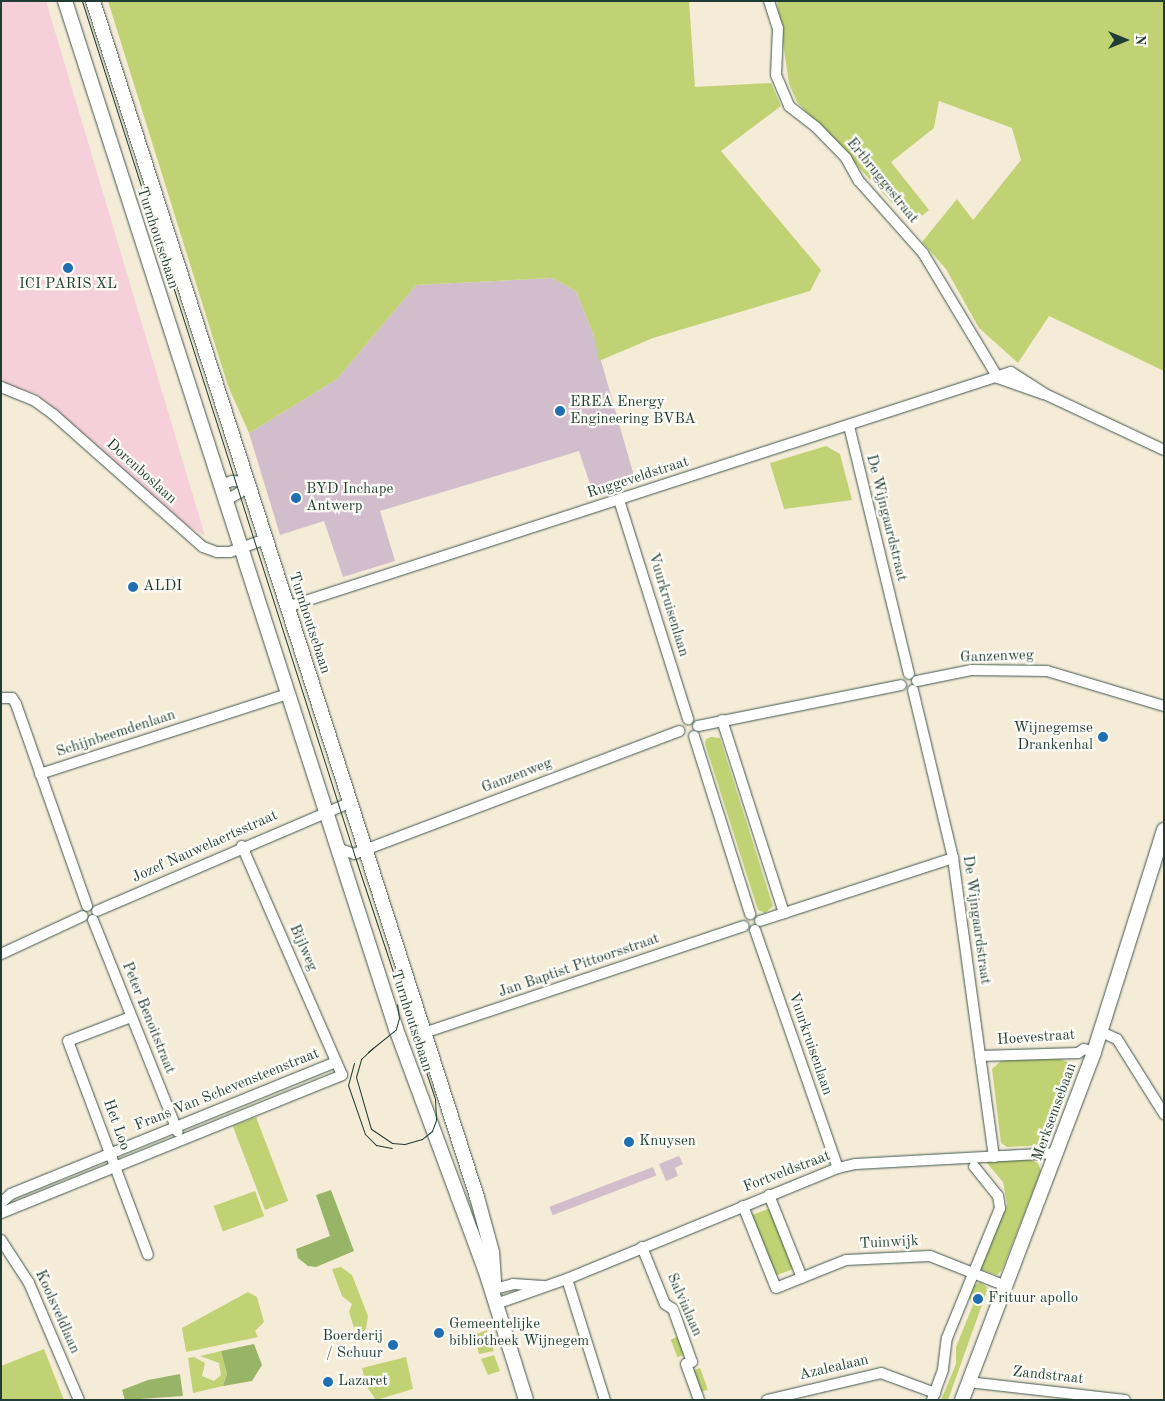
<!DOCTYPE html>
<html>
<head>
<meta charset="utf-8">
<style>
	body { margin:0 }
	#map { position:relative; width:1165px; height:1401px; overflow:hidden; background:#f5ecd8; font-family:"Old Standard TT",serif }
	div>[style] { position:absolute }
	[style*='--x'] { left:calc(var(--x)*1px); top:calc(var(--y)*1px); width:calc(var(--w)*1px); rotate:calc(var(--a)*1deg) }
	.built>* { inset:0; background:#f5cfd9 }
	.industrial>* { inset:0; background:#d1bdcb; transform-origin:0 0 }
	.green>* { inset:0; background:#c0d274; transform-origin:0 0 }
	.forest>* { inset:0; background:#98b466 }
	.roads { filter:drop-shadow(0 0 1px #3f574d) drop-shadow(0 0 1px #3f574d) }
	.minor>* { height:10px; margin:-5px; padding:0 5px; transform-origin:5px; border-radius:5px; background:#fff }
	.secondary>* { height:14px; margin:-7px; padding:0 7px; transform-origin:7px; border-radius:7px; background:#fff }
	.tram>* { height:1px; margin:-0.5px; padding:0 0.5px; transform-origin:0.5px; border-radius:0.5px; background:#1f3d34 }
	.dots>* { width:14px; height:14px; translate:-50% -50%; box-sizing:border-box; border:2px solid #fdfcf7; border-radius:50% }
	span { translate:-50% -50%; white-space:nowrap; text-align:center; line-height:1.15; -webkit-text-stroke:4.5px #fdfcf7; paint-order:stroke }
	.street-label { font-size:15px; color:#1f3d34 }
	.poi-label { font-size:15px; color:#1f3d34 }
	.left { translate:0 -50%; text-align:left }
	.right { translate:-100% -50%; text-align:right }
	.frame { position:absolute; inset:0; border:2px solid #1f3d34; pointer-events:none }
	.north { position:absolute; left:1100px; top:15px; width:50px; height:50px; -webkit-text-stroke:4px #fdfcf7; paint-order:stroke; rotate:90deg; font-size:14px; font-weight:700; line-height:20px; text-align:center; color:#1f3d34 }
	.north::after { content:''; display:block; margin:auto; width:18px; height:22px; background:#1f3d34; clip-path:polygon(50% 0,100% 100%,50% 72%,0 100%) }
</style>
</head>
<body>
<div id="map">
	<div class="built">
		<i style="clip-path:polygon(1px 1px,46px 1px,205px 536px,182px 522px,37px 394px,1px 383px)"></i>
	</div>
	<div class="industrial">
		<i style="clip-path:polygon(552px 278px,576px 291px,594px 336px,636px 483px,594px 496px,579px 451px,380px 511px,395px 561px,343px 577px,324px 521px,280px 535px,249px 433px,337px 379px,416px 285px)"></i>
		<i style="clip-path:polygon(679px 1156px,683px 1164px,675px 1168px,678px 1176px,666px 1181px,659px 1164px)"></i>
		<i style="left:653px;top:1167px;width:9px;height:111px;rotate:69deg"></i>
	</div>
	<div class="green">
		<i style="clip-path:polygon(108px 1px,689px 1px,695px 87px,771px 83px,781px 106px,721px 151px,821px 270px,810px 291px,653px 338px,599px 361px,594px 336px,576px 291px,552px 278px,416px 285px,337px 379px,249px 433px,228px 386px)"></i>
		<i style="clip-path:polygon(777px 1px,1164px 1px,1164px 371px,1049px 316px,1018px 363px,979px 328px,946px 269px,922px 242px,957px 199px,973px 220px,1021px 160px,1012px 128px,939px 101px,934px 128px,891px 162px,929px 210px,912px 224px,797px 102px,789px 84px)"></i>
		<i style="clip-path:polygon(826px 446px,840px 454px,852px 500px,784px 509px,770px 463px)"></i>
		<i style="clip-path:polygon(711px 737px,720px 738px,773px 906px,765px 913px,758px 910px,705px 744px,706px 739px)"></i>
		<i style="clip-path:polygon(1058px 1058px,1074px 1065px,1049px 1130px,1049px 1145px,1007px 1147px,1001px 1143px,992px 1069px,1001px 1061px)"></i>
		<i style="left:256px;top:1117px;width:90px;height:25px;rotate:69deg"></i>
		<i style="clip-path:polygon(1028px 1159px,1038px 1163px,1041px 1171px,1002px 1270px,997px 1275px,980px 1269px,1007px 1204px,1003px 1182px,986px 1162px)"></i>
		<i style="left:255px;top:1191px;width:27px;height:44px;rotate:70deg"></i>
		<i style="left:771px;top:1208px;width:65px;height:21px;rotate:70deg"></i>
		<i style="clip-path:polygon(341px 1267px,352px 1275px,368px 1316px,366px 1329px,357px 1337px,349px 1312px,352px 1304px,342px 1296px,332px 1269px)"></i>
		<i style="clip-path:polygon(980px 1282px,988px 1288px,948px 1400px,941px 1400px,956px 1364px,956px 1347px,973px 1305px,969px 1298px,973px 1286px)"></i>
		<i style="clip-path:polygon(248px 1292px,257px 1297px,264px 1322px,255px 1331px,258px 1337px,186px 1352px,182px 1328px)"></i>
		<i style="clip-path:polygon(487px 1330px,494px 1351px,479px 1354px,474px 1335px)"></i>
		<i style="left:680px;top:1336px;width:19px;height:10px;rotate:69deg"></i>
		<i style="clip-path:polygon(44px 1349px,64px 1400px,1px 1400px,1px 1366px)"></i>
		<i style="clip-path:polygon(221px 1351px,227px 1374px,223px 1386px,193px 1393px,188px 1358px,194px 1357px,205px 1363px,202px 1376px,214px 1381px,221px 1375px,219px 1363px,200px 1356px)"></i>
		<i style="clip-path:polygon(494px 1355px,500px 1371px,488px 1375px,481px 1359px)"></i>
		<i style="clip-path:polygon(406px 1357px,413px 1389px,376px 1400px,366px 1385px,362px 1368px)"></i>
		<i style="left:700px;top:1368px;width:23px;height:9px;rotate:70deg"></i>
	</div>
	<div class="forest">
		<i style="clip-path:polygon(331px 1190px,354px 1251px,316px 1267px,308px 1266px,298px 1258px,296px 1249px,330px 1236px,316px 1195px)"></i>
		<i style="clip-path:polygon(254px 1344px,262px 1365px,252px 1381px,223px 1386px,227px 1374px,221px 1351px)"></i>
		<i style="clip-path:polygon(180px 1374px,183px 1396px,125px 1400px,122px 1390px,148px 1380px)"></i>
	</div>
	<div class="roads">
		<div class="minor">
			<i style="--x:769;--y:1;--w:28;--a:72"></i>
			<i style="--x:778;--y:28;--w:47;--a:92.4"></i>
			<i style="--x:776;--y:75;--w:34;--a:67"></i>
			<i style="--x:789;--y:106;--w:34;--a:38"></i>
			<i style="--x:816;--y:127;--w:43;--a:45.9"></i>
			<i style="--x:846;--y:158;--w:26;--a:61"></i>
			<i style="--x:859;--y:181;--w:96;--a:48.4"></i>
			<i style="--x:923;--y:253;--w:146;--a:59"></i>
			<i style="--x:998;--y:378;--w:48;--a:19.6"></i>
			<i style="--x:1;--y:387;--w:37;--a:22"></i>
			<i style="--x:35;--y:401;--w:22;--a:36"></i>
			<i style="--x:53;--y:414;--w:200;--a:41.6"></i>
			<i style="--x:203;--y:547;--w:15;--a:20"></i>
			<i style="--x:217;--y:552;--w:13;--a:0"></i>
			<i style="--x:230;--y:552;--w:38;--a:-20"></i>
			<i style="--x:849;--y:426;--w:255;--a:76.4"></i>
			<i style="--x:219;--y:485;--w:14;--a:-17"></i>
			<i style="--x:232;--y:481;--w:16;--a:4"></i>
			<i style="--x:248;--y:482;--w:14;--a:129"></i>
			<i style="--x:239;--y:493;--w:17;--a:152"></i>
			<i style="--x:619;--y:500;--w:230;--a:72.5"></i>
			<i style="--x:287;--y:607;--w:761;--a:-17.98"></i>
			<i style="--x:1011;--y:372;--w:43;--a:32.6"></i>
			<i style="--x:1047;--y:395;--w:129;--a:25.2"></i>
			<i style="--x:917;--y:681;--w:55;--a:-11.5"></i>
			<i style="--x:971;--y:670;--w:76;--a:0.8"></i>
			<i style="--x:1047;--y:671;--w:122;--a:16.7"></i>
			<i style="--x:913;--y:690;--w:173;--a:76.6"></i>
			<i style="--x:953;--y:858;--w:302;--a:82.2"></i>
			<i style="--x:1;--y:698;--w:11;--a:0"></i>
			<i style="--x:12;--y:698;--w:7;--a:56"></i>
			<i style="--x:16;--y:704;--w:214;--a:70.6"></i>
			<i style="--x:722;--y:720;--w:203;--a:72.2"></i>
			<i style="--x:698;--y:726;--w:207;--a:-11.4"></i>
			<i style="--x:694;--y:736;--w:187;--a:72.5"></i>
			<i style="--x:40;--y:774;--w:261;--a:-17.9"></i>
			<i style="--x:337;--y:848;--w:18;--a:19"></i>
			<i style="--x:354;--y:854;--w:348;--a:-20.7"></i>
			<i style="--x:97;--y:911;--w:274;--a:-23.2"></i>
			<i style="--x:93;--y:920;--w:228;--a:68.2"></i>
			<i style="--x:760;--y:921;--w:203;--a:-18.1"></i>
			<i style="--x:755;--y:930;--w:252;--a:70.8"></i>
			<i style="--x:1;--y:954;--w:90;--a:-24.9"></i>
			<i style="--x:131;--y:1017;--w:67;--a:159.1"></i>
			<i style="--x:68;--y:1041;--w:228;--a:69.5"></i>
			<i style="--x:1101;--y:1032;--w:17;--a:24"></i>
			<i style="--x:1117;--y:1039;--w:89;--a:57.9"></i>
			<i style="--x:424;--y:1033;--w:337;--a:-18.5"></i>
			<i style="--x:980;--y:1056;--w:98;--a:-1.8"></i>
			<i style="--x:1078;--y:1053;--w:7;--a:-34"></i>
			<i style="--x:1084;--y:1049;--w:10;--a:17"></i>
			<i style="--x:769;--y:1195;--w:89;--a:68.3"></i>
			<i style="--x:1;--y:1203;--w:13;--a:-42"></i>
			<i style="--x:11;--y:1194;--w:351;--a:-22.1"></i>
			<i style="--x:743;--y:1206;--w:88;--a:68.1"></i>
			<i style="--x:776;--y:1288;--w:75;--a:-21.8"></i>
			<i style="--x:846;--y:1260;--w:84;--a:-2.7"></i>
			<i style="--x:930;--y:1256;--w:82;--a:21.5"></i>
			<i style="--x:1;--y:1213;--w:368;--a:-22"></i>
			<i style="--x:342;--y:1075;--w:250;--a:-113.6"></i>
			<i style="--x:1;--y:1240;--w:51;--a:56.9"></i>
			<i style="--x:29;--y:1283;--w:127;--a:66.9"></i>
			<i style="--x:642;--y:1247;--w:61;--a:68"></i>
			<i style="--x:665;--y:1304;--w:9;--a:32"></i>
			<i style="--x:673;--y:1309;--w:56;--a:70.3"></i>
			<i style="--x:692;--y:1362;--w:6;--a:162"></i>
			<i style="--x:686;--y:1364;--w:38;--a:70"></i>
			<i style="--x:567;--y:1279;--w:127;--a:72.6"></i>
			<i style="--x:491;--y:1290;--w:23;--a:-15"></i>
			<i style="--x:513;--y:1284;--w:30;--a:4"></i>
			<i style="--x:496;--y:1304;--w:75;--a:-19.4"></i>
			<i style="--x:567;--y:1279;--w:293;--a:-22.3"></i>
			<i style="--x:838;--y:1168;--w:18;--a:-13"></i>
			<i style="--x:856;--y:1164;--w:202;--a:-3.1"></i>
			<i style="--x:968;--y:1382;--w:158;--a:6.5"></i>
			<i style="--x:767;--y:1400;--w:117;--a:-13.3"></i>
			<i style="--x:881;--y:1373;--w:58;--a:20.3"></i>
			<i style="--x:932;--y:1400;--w:33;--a:-70"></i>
			<i style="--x:943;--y:1369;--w:31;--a:-83"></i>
			<i style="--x:947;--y:1338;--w:140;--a:-67.8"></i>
			<i style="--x:1000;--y:1208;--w:12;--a:-99"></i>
			<i style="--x:998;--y:1196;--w:38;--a:-129"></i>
		</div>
		<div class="secondary">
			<i style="--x:65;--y:1;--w:1080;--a:72.15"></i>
			<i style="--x:396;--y:1029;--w:256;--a:69.7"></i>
			<i style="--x:485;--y:1269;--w:137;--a:72.6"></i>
			<i style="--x:93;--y:1;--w:1256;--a:72.2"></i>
			<i style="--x:477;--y:1197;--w:57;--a:74.7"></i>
			<i style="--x:492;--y:1252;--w:30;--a:86"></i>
			<i style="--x:962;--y:1400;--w:372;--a:-69.2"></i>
			<i style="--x:1094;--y:1052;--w:233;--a:-72.5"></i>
		</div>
	</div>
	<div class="tram">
		<i style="--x:82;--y:1;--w:895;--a:72.31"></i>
		<i style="--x:354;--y:854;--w:258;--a:71.7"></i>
		<i style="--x:435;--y:1099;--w:21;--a:87"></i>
		<i style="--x:436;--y:1120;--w:12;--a:110"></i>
		<i style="--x:432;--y:1131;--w:13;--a:141"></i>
		<i style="--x:422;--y:1139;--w:19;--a:164"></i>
		<i style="--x:404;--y:1144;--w:12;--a:-175"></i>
		<i style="--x:392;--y:1143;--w:25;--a:-146"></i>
		<i style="--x:371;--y:1129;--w:54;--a:-106.1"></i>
		<i style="--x:356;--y:1077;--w:19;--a:-74"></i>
		<i style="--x:361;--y:1059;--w:16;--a:-43"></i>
		<i style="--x:368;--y:1052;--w:36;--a:-39"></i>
		<i style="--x:396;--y:1029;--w:11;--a:-75"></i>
		<i style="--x:399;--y:1018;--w:14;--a:-98"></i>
		<i style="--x:354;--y:1063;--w:23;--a:105"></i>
		<i style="--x:348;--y:1085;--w:52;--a:70.9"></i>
		<i style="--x:365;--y:1134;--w:16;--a:45"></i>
		<i style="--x:376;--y:1145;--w:16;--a:11"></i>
	</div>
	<div class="dots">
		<i style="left:68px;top:268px;background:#1f6fb2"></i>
		<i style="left:560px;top:411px;background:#1f6fb2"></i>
		<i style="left:296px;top:498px;background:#1f6fb2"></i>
		<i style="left:133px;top:587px;background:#1f6fb2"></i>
		<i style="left:1103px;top:737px;background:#1f6fb2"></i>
		<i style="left:629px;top:1142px;background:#1f6fb2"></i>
		<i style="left:978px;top:1299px;background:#1f6fb2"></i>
		<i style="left:439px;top:1333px;background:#1f6fb2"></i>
		<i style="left:393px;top:1345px;background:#1f6fb2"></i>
		<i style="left:328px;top:1382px;background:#1f6fb2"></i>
	</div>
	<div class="street-label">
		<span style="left:882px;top:181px;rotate:51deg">Ertbruggestraat</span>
		<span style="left:157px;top:238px;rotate:72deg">Turnhoutsebaan</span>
		<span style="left:141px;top:472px;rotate:42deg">Dorenboslaan</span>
		<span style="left:638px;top:478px;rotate:-18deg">Ruggeveldstraat</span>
		<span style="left:886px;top:518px;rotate:76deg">De Wijngaardstraat</span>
		<span style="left:668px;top:605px;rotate:73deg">Vuurkruisenlaan</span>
		<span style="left:309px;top:623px;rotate:72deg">Turnhoutsebaan</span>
		<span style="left:997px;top:657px;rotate:-2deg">Ganzenweg</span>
		<span style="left:116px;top:734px;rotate:-18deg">Schijnbeemdenlaan</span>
		<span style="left:517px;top:776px;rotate:-21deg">Ganzenweg</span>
		<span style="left:205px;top:847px;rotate:-24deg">Jozef Nauwelaertsstraat</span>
		<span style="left:976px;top:920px;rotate:82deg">De Wijngaardstraat</span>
		<span style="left:303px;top:948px;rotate:66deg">Bijlweg</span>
		<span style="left:579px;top:966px;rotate:-19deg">Jan Baptist Pittoorsstraat</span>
		<span style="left:148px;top:1018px;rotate:68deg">Peter Benoitstraat</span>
		<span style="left:411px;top:1021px;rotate:72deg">Turnhoutsebaan</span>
		<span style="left:1036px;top:1038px;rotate:-4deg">Hoevestraat</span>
		<span style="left:810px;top:1044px;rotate:71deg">Vuurkruisenlaan</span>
		<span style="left:227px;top:1090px;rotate:-22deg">Frans Van Schevensteenstraat</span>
		<span style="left:1055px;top:1112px;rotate:-70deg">Merksemsebaan</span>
		<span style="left:116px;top:1125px;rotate:70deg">Het Loo</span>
		<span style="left:787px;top:1172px;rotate:-21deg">Fortveldstraat</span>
		<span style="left:889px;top:1243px;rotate:-3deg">Tuinwijk</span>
		<span style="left:684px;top:1305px;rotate:66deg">Salvialaan</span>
		<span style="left:57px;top:1312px;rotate:66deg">Koolsveldlaan</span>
		<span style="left:834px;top:1368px;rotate:-13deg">Azalealaan</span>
		<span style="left:1048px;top:1376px;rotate:6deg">Zandstraat</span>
	</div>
	<div class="poi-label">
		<span style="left:68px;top:285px">ICI PARIS XL</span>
		<span class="left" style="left:570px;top:411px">EREA Energy<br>Engineering BVBA</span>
		<span class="left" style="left:306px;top:498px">BYD Inchape<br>Antwerp</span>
		<span class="left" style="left:143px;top:587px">ALDI</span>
		<span class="right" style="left:1093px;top:737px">Wijnegemse<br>Drankenhal</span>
		<span class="left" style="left:639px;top:1142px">Knuysen</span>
		<span class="left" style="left:988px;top:1299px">Frituur apollo</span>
		<span class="left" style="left:449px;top:1333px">Gemeentelijke<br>bibliotheek Wijnegem</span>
		<span class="right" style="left:383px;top:1345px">Boerderij<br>/ Schuur</span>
		<span class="left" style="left:338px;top:1382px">Lazaret</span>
	</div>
	<div class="frame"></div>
	<div class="north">N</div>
</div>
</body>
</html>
